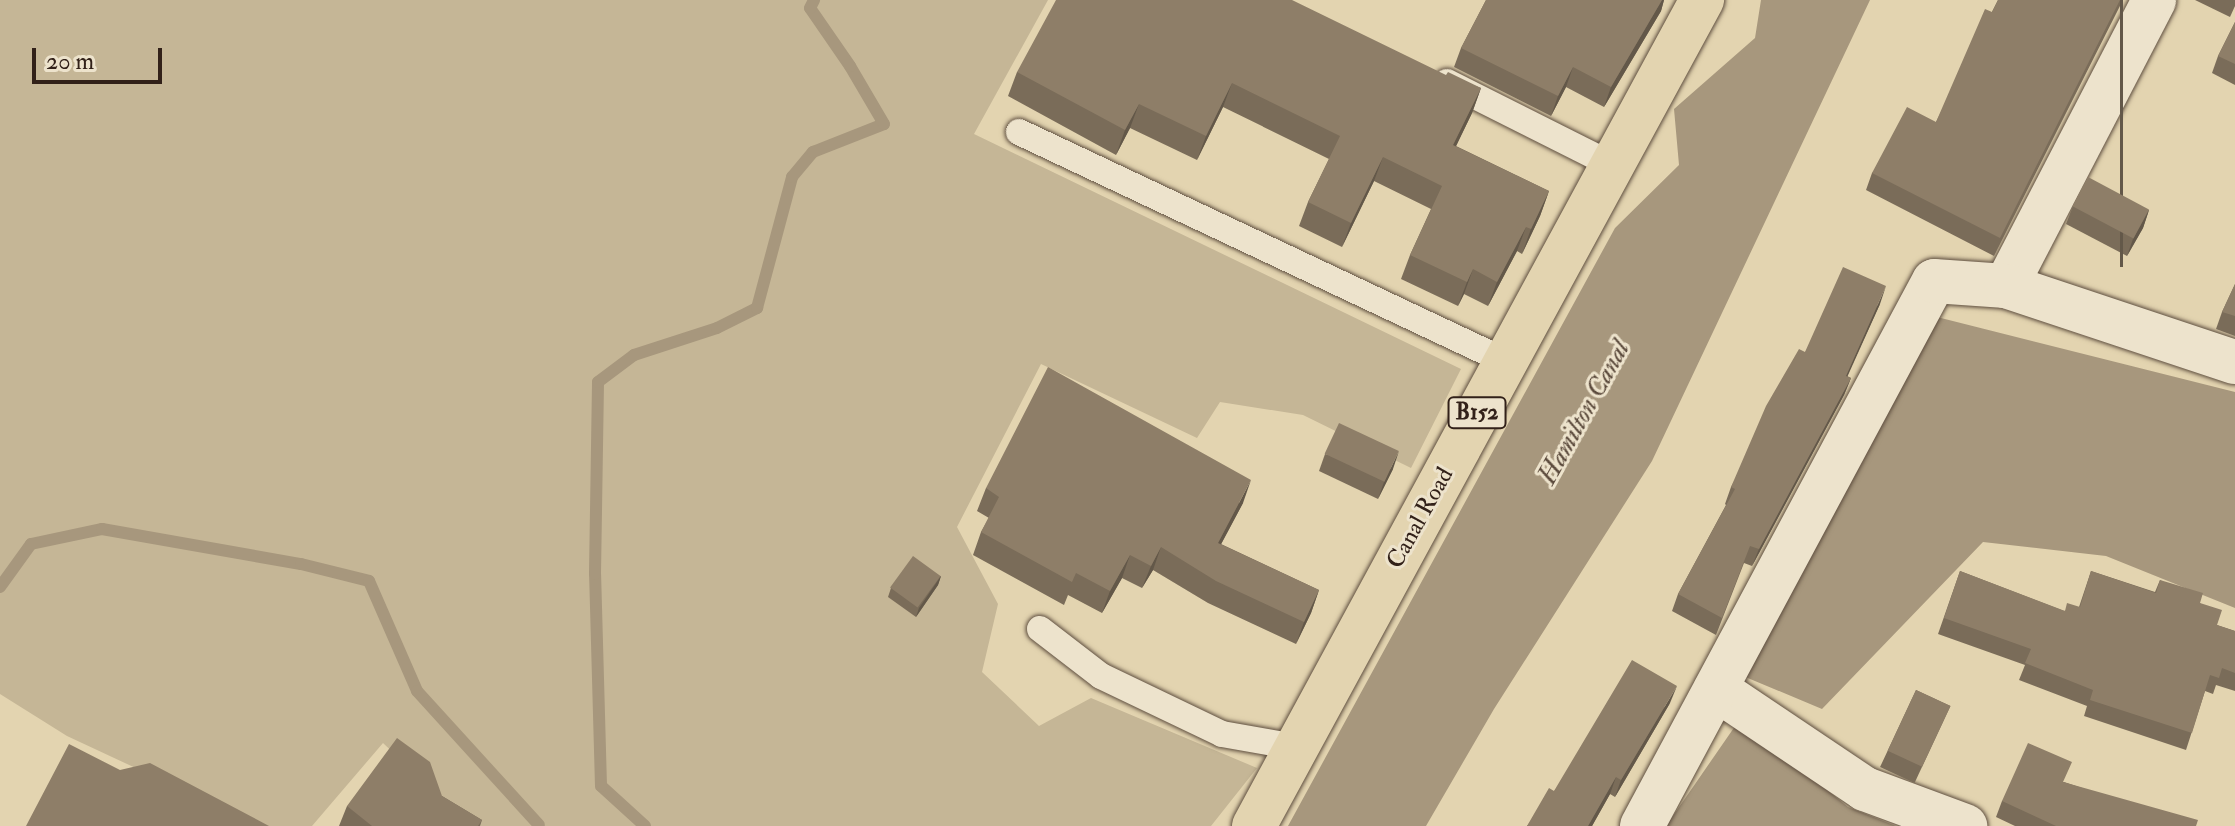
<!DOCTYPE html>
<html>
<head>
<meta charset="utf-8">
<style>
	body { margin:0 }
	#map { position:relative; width:2235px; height:826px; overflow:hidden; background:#e3d4b0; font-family:"IM FELL Double Pica",serif }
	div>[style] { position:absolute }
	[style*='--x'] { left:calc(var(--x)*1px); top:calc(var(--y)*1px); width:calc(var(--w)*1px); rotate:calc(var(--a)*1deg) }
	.green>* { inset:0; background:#c5b696 }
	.water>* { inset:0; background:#a7977d }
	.stream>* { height:12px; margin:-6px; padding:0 6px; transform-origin:6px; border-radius:6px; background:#a7977d }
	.roads { filter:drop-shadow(0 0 2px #5e4e3f) drop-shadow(0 0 2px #5e4e3f) }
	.service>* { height:26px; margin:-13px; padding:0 13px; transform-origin:13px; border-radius:13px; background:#ede3cc }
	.minor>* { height:44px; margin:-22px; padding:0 22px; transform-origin:22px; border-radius:22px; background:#ede3cc }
	.primary>* { height:44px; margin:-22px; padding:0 22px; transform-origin:22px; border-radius:22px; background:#e3d4b0 }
	.wall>* { inset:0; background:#7a6c59; transform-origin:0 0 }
	.shaded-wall>* { inset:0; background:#635849; transform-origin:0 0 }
	.building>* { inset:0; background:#8e7e68; transform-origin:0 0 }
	span { translate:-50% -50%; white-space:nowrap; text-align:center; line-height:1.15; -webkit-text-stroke:6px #ede3cc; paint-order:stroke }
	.shield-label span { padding:2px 6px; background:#ede3cc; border:2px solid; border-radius:6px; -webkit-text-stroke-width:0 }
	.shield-label { font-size:22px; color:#322119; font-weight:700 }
	.street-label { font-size:24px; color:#322119 }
	.water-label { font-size:26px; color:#5b4a3c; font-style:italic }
	.scale { position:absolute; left:32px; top:48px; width:130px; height:36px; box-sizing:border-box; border:4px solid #322119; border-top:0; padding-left:10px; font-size:24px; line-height:28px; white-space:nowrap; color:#322119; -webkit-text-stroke:6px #ede3cc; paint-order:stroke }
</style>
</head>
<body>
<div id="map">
	<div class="green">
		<i style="clip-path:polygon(0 0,1048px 0,974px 134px,1461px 369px,1411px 468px,1303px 415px,1220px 402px,1197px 438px,1041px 364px,957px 527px,998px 604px,982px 672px,1039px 726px,1091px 698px,1257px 768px,1211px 826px,471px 826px,383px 743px,312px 826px,260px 826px,67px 736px,0 694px)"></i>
	</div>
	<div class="water">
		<i style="clip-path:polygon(1761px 0,1870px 0,1652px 461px,1494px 709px,1426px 826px,1288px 826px,1615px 228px,1679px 165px,1674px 109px,1755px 38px)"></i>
		<i style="clip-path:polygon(1933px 316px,2235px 392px,2235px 608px,2106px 556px,1983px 542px,1822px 709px,1743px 676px)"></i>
		<i style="clip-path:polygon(1740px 719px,1848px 807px,1896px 826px,1666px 826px)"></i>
	</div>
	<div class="stream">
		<i style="--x:0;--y:587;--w:53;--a:-54.2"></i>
		<i style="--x:31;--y:544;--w:73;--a:-11.9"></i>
		<i style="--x:102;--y:529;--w:202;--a:10"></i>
		<i style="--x:301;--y:564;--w:70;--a:14"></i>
		<i style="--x:369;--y:581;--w:120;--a:66.4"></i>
		<i style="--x:417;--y:691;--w:181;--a:47.7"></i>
		<i style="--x:645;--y:826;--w:59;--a:-137.7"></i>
		<i style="--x:601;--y:786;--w:212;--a:-91.6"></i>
		<i style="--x:595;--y:574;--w:192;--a:-89.1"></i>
		<i style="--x:598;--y:382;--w:45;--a:-36.9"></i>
		<i style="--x:634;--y:355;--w:87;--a:-18"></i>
		<i style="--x:717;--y:328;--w:45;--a:-26.6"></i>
		<i style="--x:757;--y:308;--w:136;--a:-75"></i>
		<i style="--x:792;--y:177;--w:33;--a:-50"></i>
		<i style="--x:813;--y:152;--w:76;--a:-21.5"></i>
		<i style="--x:884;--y:124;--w:67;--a:-120.4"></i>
		<i style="--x:850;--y:66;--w:70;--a:-124.6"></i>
		<i style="--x:810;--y:8;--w:9;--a:-63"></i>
	</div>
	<div class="roads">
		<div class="service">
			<i style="--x:1447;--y:82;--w:185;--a:26.7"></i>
			<i style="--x:1019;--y:132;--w:537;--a:25.23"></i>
			<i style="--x:1040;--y:629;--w:77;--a:37.6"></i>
			<i style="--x:1101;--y:676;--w:134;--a:25.6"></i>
			<i style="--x:1222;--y:734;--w:75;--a:10"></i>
		</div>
		<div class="minor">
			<i style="--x:2006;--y:286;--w:322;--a:-62.6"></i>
			<i style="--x:1716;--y:689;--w:179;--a:33.9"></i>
			<i style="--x:1865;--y:789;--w:107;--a:20.3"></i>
			<i style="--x:1642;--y:826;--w:618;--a:-61.82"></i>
			<i style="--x:1934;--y:281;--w:72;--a:4"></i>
			<i style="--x:2006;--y:286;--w:241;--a:18.4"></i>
		</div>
		<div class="primary">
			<i style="--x:1254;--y:826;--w:940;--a:-61.53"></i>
		</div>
	</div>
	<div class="wall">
		<i style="clip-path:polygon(1486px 0,1664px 0,1661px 11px,1604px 107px,1566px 87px,1551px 116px,1454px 67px,1461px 48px)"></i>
		<i style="clip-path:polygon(1998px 0,2123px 0,1994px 256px,1866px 190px,1872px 173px,1936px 122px)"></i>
		<i style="clip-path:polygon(2195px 0,2235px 0,2235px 6px,2230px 17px)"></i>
		<i style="clip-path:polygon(2235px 22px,2235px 85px,2212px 73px,2218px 56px)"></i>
		<i style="clip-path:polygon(1017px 72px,1446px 75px,1481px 88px,1472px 113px,1456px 146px,1549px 191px,1540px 216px,1522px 254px,1517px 251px,1488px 306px,1464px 294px,1458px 306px,1401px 279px,1410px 255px,1431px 209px,1374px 181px,1342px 247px,1299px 226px,1308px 202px,1329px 159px,1223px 107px,1197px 160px,1130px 128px,1116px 155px,1008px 96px)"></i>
		<i style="clip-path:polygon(2073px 206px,2149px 210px,2143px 228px,2127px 256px,2066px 224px)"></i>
		<i style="clip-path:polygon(2235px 284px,2235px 336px,2216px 329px,2222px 312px)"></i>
		<i style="clip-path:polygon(1880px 304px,1847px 376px,1851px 378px,1844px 395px,1752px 566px,1744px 563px,1716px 635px,1672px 611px,1678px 594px,1726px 505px,1725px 504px,1731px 487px,1805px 352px)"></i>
		<i style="clip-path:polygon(1325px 454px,1393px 469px,1378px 499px,1319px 471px)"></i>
		<i style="clip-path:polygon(986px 488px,1243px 503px,1221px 544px,1319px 590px,1311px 613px,1296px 644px,1208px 603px,1153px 570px,1142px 588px,1122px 578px,1102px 613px,1068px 595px,1064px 605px,973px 555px,981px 532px,989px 518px,977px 511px)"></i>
		<i style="clip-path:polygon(1960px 571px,2064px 611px,2079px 607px,2091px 571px,2155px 592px,2160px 580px,2200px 603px,2217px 625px,2235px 631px,2235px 691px,2216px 685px,2213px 694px,2205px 691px,2186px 750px,2084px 716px,2087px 706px,2019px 680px,2025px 665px,1938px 634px)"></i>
		<i style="clip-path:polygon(941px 576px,938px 585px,916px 617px,888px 597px,891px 588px)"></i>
		<i style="left:1916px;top:690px;width:38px;height:85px;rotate:25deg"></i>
		<i style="clip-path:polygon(1670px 703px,1615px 797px,1610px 794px,1592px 826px,1527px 826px,1554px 791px)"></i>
		<i style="clip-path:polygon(2064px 782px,2196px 826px,2015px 826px,1996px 817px,2002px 801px)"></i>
		<i style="clip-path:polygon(442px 796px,482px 820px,480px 826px,339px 826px,347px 806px)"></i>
	</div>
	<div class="shaded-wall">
		<i style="clip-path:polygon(1662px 0,1664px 0,1661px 11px,1604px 107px,1611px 87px)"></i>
		<i style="left:2120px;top:0;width:3px;height:267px"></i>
		<i style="clip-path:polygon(1573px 67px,1566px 87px,1551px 116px,1558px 96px)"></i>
		<i style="clip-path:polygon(1232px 83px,1223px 107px,1197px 160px,1206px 136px)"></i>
		<i style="clip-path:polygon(1481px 88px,1472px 113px,1445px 169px,1453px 145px)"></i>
		<i style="clip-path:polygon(1139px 104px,1130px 128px,1116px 155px,1125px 130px)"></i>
		<i style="clip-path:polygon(1383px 157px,1374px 181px,1342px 247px,1351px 223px)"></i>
		<i style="clip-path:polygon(1549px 191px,1540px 216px,1522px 254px,1531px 229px)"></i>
		<i style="clip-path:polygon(2149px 210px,2143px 228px,2127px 256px,2133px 239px)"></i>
		<i style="clip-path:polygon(1526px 227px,1517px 251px,1488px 306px,1497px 282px)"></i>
		<i style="clip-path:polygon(1473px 269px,1464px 294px,1458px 306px,1467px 282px)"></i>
		<i style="clip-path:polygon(1886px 286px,1880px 304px,1840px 393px,1846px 376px)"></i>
		<i style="clip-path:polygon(1851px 378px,1844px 395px,1752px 566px,1759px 549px)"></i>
		<i style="clip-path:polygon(1399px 451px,1393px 469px,1378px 499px,1384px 482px)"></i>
		<i style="clip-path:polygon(1251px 480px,1243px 503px,1210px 565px,1218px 543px)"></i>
		<i style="clip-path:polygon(1161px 547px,1153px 570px,1142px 588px,1151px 566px)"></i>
		<i style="clip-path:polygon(1130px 555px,1122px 578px,1102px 613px,1110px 591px)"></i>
		<i style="clip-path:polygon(941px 576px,938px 585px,916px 617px,919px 608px)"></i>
		<i style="clip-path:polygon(1319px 590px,1311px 613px,1296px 644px,1304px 622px)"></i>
		<i style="clip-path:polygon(1677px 686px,1670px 703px,1615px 797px,1621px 780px)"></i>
		<i style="clip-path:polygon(1616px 777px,1610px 794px,1592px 826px,1588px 826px)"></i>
	</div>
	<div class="building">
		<i style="clip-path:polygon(1056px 0,1292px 0,1446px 75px,1448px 72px,1481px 88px,1453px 145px,1549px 191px,1531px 229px,1526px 227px,1497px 282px,1473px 269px,1467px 282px,1410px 255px,1442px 186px,1383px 157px,1351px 223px,1308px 202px,1340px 136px,1232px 83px,1206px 136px,1139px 104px,1125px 130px,1017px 72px)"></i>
		<i style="clip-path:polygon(1486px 0,1662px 0,1611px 87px,1573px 67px,1558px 96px,1461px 48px)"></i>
		<i style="clip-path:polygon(1998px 0,2120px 0,2000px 238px,1872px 173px,1907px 107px,1936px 122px,1985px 9px,1992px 12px)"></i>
		<i style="clip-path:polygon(2235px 22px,2235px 64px,2218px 56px)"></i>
		<i style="left:2088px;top:177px;width:69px;height:33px;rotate:28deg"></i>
		<i style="clip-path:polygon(1843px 267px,1886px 286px,1846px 376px,1851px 378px,1759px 549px,1750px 546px,1722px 618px,1678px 594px,1735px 489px,1731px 487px,1766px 406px,1799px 349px,1805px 352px)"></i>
		<i style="clip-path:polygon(2235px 284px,2235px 316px,2222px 312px)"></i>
		<i style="clip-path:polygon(1048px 367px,1251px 480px,1218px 543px,1319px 590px,1304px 622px,1216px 581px,1161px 547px,1151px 566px,1130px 555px,1110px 591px,1076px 573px,1072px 582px,981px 532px,999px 497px,986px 488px)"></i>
		<i style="left:1339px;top:423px;width:66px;height:34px;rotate:25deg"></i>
		<i style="left:913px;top:556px;width:34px;height:39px;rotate:36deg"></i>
		<i style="clip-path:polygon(1960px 571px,2065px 611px,2067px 603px,2080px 607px,2091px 571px,2156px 593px,2160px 580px,2203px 593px,2200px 603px,2222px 610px,2217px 625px,2235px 631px,2235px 673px,2222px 668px,2219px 678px,2210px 675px,2192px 733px,2090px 700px,2093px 690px,2025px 663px,2031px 649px,1944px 618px)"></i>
		<i style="clip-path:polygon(1632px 660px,1677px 686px,1621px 780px,1616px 777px,1588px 826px,1527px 826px,1549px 788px,1554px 791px)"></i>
		<i style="left:1916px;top:690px;width:38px;height:67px;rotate:25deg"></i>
		<i style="clip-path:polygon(397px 738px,430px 762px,442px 796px,482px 820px,478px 826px,372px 826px,347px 806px)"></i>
		<i style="clip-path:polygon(2028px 743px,2072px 762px,2063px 782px,2198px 820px,2196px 826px,2056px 826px,2002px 801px)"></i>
		<i style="clip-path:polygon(69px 744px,120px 770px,150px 763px,269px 826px,26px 826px)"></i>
	</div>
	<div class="shield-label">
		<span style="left:1477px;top:413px">B152</span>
	</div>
	<div class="street-label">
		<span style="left:1420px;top:518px;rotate:-61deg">Canal Road</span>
	</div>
	<div class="water-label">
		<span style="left:1585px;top:413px;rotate:-61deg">Hamilton Canal</span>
	</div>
	<div class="scale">20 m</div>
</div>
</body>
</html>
